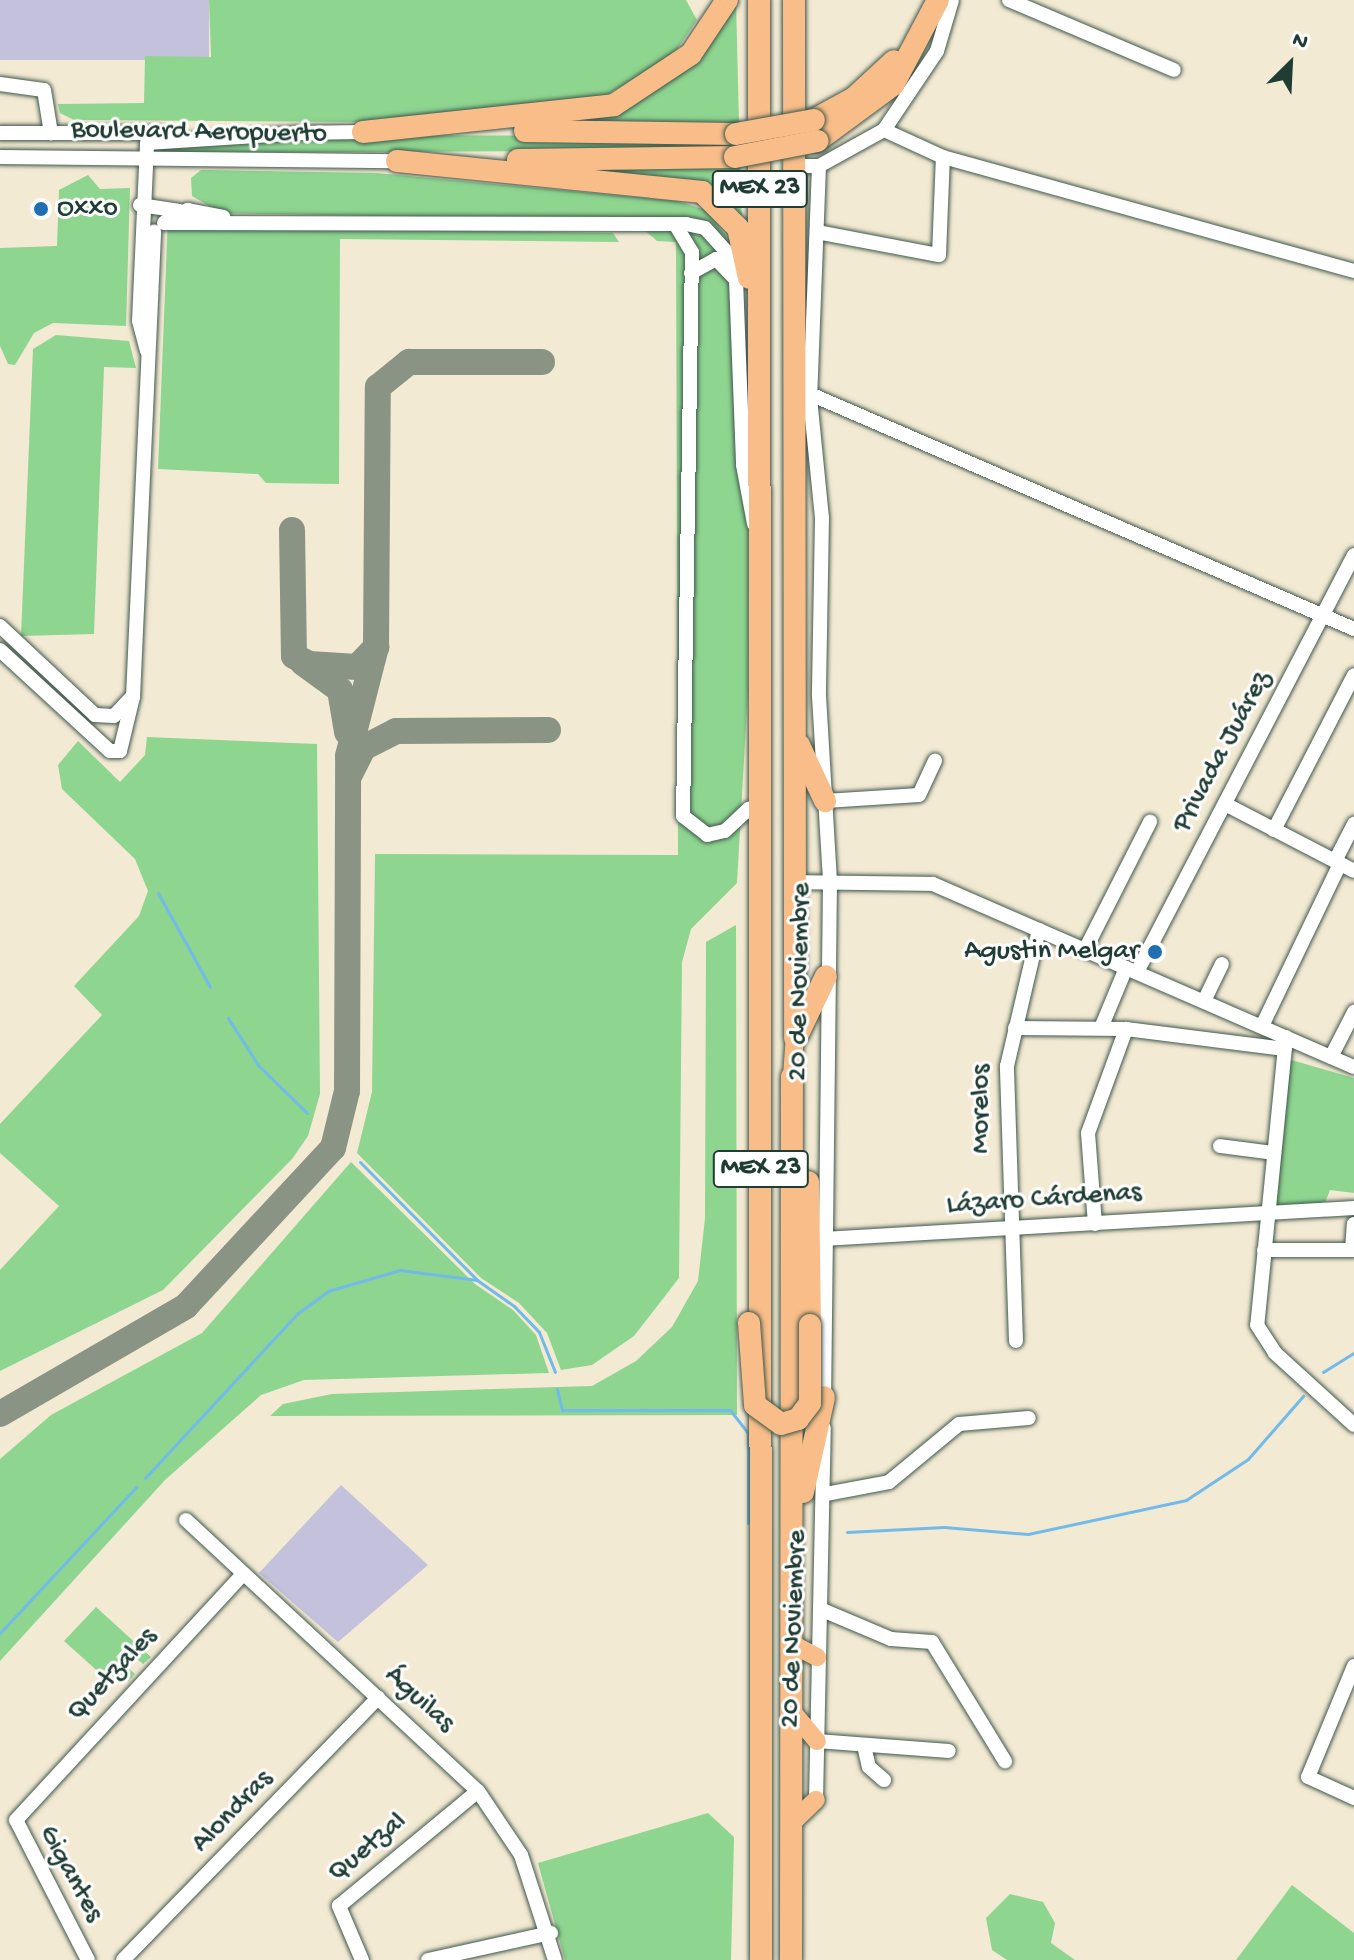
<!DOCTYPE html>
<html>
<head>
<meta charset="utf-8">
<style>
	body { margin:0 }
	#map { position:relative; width:1354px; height:1960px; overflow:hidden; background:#f3ead3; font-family:"Gochi Hand",sans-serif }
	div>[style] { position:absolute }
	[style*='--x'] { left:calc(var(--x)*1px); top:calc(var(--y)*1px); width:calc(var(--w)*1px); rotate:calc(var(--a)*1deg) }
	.industrial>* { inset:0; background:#c3c1db; transform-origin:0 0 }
	.green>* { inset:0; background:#8ed590 }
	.stream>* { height:3px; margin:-1.5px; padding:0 1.5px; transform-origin:1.5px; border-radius:1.5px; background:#72baea }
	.taxiway>* { height:26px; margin:-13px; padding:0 13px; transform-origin:13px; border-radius:13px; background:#899484 }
	.roads { filter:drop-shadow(0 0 2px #3f574c) drop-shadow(0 0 2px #3f574c) }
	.minor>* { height:14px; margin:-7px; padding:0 7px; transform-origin:7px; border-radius:7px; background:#fff }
	.major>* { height:18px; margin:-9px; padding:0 9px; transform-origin:9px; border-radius:9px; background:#f8bd88 }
	.highway>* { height:22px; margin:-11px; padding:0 11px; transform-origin:11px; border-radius:11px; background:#f8bd88 }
	.bridges { filter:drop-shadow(0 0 2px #3f574c) drop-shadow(0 0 2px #3f574c) }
	.highway-bridge>* { height:22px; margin:-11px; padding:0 11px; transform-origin:11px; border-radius:11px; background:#f8bd88 }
	.dots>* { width:22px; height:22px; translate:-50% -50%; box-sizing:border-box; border:4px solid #fff; border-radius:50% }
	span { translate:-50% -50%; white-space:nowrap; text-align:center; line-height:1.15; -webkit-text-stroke:6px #fff; paint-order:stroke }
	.shield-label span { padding:2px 6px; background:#fff; border:2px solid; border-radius:6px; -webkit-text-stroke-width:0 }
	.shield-label { font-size:26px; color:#1f3d34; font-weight:700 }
	.street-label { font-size:28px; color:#1f3d34 }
	.poi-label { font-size:28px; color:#1f3d34 }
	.left { translate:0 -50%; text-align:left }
	.right { translate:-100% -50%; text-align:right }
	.north { position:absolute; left:1250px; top:24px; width:80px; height:80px; -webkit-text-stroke:6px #fff; paint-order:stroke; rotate:24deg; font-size:22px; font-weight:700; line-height:32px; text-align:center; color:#1f3d34 }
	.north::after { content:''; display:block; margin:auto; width:28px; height:36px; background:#1f3d34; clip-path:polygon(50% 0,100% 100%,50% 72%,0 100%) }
</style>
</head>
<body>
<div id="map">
	<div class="industrial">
		<i style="left:0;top:0;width:209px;height:60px"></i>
		<i style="clip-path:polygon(341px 1485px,428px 1565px,338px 1642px,259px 1573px)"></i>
	</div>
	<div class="green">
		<i style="clip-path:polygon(209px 0,686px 0,697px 20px,673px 55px,605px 96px,359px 122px,74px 120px,60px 113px,58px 104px,144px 103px,145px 56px,211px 57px)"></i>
		<i style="clip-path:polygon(736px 0,739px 123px,539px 124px,615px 111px,698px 58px)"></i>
		<i style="clip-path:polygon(305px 135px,730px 136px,730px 150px,149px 153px,158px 141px)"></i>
		<i style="clip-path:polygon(487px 163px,740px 163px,742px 223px,731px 207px)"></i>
		<i style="clip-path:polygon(201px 170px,376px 173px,677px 201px,706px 210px,725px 234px,743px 302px,749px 379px,748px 690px,737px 883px,691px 929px,682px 962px,679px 1278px,634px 1336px,592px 1365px,561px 1370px,547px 1333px,519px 1303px,481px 1278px,357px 1153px,372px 1092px,375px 854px,678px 855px,676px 242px,657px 241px,634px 221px,221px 213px,192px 196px,191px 178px)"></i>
		<i style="clip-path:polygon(88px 175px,100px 189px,130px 188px,126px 326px,53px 323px,34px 333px,15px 365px,8px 364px,0 346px,0 248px,57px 246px,59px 190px)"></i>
		<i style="clip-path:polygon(168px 217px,215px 227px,613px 233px,619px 242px,340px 239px,339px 484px,266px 483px,258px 474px,158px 469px)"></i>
		<i style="clip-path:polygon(56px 335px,129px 341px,136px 368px,104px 367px,94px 634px,21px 636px,33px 349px)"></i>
		<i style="clip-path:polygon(147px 737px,317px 744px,320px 1094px,308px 1136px,292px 1159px,163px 1290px,0 1371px,0 1270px,59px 1206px,0 1153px,0 1124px,102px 1015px,74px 986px,139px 916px,148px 891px,135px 859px,62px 789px,58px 765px,78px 741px,120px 782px,145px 755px)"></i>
		<i style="clip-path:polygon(736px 925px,737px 1415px,270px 1416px,283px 1404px,332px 1394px,592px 1386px,636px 1361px,672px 1327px,698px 1281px,705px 1218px,706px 942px)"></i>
		<i style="clip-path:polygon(1288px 1059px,1354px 1078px,1354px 1193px,1330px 1190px,1325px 1203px,1274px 1205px)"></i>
		<i style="clip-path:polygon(351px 1162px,475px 1284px,513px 1310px,536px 1335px,549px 1373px,304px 1380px,261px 1395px,165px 1480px,0 1661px,0 1459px,51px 1415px,202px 1333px)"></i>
		<i style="clip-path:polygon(96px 1607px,151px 1657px,143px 1664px,124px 1648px,116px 1657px,135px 1674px,128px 1682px,122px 1677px,113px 1685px,64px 1641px)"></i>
		<i style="clip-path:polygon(708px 1813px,734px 1837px,731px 1960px,565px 1960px,538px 1863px)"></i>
		<i style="clip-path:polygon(1292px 1885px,1354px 1933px,1354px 1960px,1236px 1960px)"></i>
		<i style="clip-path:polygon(1010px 1894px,1043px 1902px,1055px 1923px,1051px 1943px,1075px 1960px,1007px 1960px,992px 1950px,986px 1918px)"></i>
	</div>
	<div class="stream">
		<i style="--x:158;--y:893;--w:107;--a:61"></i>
		<i style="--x:228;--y:1018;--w:56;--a:57.4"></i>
		<i style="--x:258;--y:1065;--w:69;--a:44.4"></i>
		<i style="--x:360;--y:1162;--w:166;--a:45.2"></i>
		<i style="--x:477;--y:1280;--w:45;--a:35.1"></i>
		<i style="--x:514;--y:1306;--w:36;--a:46"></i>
		<i style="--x:539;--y:1332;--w:43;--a:68.2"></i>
		<i style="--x:1323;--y:1372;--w:36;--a:-32"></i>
		<i style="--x:557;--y:1389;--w:22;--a:77"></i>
		<i style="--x:562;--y:1410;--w:168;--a:0"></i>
		<i style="--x:730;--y:1410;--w:29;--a:52"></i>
		<i style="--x:748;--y:1433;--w:90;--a:90"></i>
		<i style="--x:145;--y:1478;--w:225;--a:-47.2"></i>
		<i style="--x:298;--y:1313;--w:37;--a:-36"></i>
		<i style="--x:328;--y:1291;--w:75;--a:-16.3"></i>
		<i style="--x:400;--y:1270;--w:78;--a:7.4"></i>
		<i style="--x:847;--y:1532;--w:97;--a:-3"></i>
		<i style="--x:944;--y:1527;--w:84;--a:4.8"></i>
		<i style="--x:1028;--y:1534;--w:162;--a:-12.1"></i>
		<i style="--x:1186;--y:1500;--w:74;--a:-33.5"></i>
		<i style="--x:1248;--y:1459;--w:84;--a:-48.9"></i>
		<i style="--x:0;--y:1633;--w:200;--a:-47"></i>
	</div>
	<div class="taxiway">
		<i style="--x:292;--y:530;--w:126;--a:89.1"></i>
		<i style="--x:294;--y:656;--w:17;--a:28"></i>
		<i style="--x:309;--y:664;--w:48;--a:3.6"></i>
		<i style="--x:357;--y:667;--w:28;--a:-46"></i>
		<i style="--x:303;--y:663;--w:46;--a:36.1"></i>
		<i style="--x:340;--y:690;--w:43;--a:80.5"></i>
		<i style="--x:350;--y:774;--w:29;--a:-63"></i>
		<i style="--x:363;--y:748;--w:37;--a:-27"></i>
		<i style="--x:396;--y:731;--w:152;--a:-0.4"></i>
		<i style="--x:0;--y:1414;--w:215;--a:-30.1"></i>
		<i style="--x:186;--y:1306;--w:216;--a:-47.1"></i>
		<i style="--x:333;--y:1148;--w:59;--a:-76.2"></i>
		<i style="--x:347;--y:1091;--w:335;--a:-89.8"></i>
		<i style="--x:348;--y:756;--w:113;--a:-75.6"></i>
		<i style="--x:376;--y:647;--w:260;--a:-89.6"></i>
		<i style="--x:378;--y:387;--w:40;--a:-39"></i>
		<i style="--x:409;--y:362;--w:133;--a:0"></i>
	</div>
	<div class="roads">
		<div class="minor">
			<i style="--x:1009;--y:0;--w:179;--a:23"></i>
			<i style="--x:0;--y:84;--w:44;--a:7.8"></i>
			<i style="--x:44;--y:90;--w:44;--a:80.8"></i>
			<i style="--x:884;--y:130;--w:65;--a:24.6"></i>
			<i style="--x:943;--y:157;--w:427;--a:15.5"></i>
			<i style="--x:0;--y:133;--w:159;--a:0"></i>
			<i style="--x:296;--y:133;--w:67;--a:-0.9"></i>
			<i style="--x:0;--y:157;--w:397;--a:0.6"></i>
			<i style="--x:794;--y:166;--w:25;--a:0"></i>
			<i style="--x:819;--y:166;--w:74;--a:-29"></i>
			<i style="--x:884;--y:130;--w:95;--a:-56.1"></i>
			<i style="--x:937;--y:51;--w:53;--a:-73.6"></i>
			<i style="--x:819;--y:166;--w:232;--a:92.2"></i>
			<i style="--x:810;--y:398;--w:121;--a:84.3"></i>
			<i style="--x:822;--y:518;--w:178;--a:91"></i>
			<i style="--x:819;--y:696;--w:186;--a:86.6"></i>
			<i style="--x:830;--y:882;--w:521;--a:90.66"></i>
			<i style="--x:140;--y:205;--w:40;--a:8.5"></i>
			<i style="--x:165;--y:222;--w:26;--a:-28"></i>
			<i style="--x:188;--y:210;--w:36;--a:11"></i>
			<i style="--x:164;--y:223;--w:522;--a:0.11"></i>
			<i style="--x:686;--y:224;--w:19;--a:12"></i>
			<i style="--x:705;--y:228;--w:58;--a:47.8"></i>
			<i style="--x:675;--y:224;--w:33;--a:59"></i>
			<i style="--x:692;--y:252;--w:564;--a:90.91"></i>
			<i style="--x:683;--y:816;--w:31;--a:38"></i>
			<i style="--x:707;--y:835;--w:18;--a:-13"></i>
			<i style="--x:725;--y:831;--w:33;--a:-43"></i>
			<i style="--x:817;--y:232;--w:124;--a:10.7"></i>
			<i style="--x:939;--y:255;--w:98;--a:-87.7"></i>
			<i style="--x:691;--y:273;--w:29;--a:-29"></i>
			<i style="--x:716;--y:259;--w:29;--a:46"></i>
			<i style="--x:736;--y:280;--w:185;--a:87.8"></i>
			<i style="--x:743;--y:465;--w:60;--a:79.4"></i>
			<i style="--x:147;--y:351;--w:31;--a:-105"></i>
			<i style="--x:139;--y:321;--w:178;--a:-87.4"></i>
			<i style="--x:147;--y:143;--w:156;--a:-3.7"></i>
			<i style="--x:810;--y:394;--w:593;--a:23.36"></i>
			<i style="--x:0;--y:626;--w:130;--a:43.1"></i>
			<i style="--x:95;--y:715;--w:19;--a:3"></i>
			<i style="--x:114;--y:716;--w:26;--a:-47"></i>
			<i style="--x:0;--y:650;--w:149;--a:42.6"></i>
			<i style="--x:110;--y:751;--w:10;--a:0"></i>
			<i style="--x:120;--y:751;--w:56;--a:-76.5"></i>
			<i style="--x:133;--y:697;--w:466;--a:-87.4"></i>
			<i style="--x:825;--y:801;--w:94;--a:-3.7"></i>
			<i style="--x:919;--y:795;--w:38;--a:-65"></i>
			<i style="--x:1225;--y:804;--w:145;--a:27.4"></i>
			<i style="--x:1274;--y:830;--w:174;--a:-62.7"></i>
			<i style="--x:1335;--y:861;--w:42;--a:-62.8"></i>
			<i style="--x:792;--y:882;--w:141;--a:0.8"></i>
			<i style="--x:933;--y:884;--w:459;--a:23.5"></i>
			<i style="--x:1085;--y:950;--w:144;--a:-63.1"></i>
			<i style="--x:1137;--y:972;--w:470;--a:-62.5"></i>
			<i style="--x:1204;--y:1001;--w:41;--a:-64.1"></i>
			<i style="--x:1262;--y:1026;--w:180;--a:-64.3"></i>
			<i style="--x:1015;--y:1028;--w:111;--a:0.5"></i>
			<i style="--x:1126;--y:1029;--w:160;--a:7.2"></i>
			<i style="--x:1101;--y:1028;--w:65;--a:-67.4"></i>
			<i style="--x:1286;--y:1037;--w:289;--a:95.7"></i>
			<i style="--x:1257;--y:1325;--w:33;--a:57"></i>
			<i style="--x:1275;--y:1353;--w:107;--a:42.3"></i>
			<i style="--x:1331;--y:1057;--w:51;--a:-62.9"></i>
			<i style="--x:1220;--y:1146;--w:54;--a:7.4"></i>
			<i style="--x:1095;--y:1224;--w:91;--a:-94.4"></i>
			<i style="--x:1088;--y:1133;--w:111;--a:-69.9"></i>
			<i style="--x:823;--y:1239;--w:532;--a:-3.34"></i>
			<i style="--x:1264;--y:1250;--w:90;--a:0"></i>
			<i style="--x:1352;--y:1250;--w:26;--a:-86"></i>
			<i style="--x:1016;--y:1341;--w:275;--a:-91.9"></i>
			<i style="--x:1007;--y:1066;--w:140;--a:-76.8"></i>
			<i style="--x:826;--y:1494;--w:64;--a:-10.8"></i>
			<i style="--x:889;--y:1482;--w:91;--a:-39.6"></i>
			<i style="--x:959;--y:1424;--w:70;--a:-4.9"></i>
			<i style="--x:186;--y:1520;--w:398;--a:42.9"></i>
			<i style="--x:478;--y:1791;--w:77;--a:56.1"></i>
			<i style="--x:521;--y:1855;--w:110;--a:72.1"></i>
			<i style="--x:820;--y:1609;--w:77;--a:22.9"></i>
			<i style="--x:891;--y:1639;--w:41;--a:4.2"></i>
			<i style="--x:932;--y:1642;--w:140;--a:58.5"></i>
			<i style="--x:1354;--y:1666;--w:120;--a:112.5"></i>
			<i style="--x:1308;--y:1777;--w:51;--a:24.5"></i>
			<i style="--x:817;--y:1741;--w:132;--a:4.3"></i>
			<i style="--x:865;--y:1750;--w:17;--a:77"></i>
			<i style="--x:869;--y:1767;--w:20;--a:41"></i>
			<i style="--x:816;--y:1800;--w:372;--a:-88.8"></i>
			<i style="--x:88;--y:1960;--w:157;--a:-117.2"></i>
			<i style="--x:16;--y:1820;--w:335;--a:-47.3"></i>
			<i style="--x:123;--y:1960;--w:366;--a:-45.8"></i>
			<i style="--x:362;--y:1960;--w:59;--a:-113.1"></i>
			<i style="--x:339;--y:1906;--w:180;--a:-39.6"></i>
			<i style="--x:428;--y:1960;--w:126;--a:-12.4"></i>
		</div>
		<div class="major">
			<i style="--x:792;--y:1077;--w:39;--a:-86"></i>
			<i style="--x:796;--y:1646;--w:24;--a:28"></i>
			<i style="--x:795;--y:1715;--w:34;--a:50"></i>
			<i style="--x:795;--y:1820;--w:29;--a:-44"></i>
		</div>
		<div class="highway">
			<i style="--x:759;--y:0;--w:1960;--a:89.94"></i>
			<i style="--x:794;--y:0;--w:1038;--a:89.94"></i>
			<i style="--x:814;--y:120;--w:46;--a:-28.8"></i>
			<i style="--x:854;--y:98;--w:54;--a:-42.8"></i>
			<i style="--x:525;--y:131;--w:211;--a:0.8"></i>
			<i style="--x:363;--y:132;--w:252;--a:-6.1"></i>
			<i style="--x:614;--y:105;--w:92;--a:-33.5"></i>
			<i style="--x:691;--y:54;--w:65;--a:-56.3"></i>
			<i style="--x:817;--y:141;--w:94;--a:-36.4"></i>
			<i style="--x:893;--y:85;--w:96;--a:-62.1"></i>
			<i style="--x:518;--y:160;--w:217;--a:-0.8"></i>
			<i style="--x:397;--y:161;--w:307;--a:5.8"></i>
			<i style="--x:702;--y:192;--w:51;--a:45"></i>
			<i style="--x:738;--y:228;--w:51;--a:77.6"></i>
			<i style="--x:799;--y:745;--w:62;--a:65.1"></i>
			<i style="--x:798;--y:1034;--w:64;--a:-64.2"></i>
			<i style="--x:808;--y:1182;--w:143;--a:89.2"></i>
			<i style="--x:803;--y:1492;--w:97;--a:-77.5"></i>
			<i style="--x:791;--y:1960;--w:883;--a:-89.94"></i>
		</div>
	</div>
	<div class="bridges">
		<div class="highway-bridge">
			<i style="--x:736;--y:134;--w:79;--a:-10.2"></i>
			<i style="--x:735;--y:157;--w:84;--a:-11"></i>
			<i style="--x:749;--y:1323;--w:82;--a:85.8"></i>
			<i style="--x:755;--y:1405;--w:32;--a:36"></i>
			<i style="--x:781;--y:1424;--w:18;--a:-16"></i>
			<i style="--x:798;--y:1419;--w:20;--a:-53"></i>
			<i style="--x:810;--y:1403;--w:78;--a:-90"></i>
		</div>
	</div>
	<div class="dots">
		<i style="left:41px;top:209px;background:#1f6fb2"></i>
		<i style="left:1155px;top:952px;background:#1f6fb2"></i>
	</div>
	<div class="shield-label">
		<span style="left:760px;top:189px">MEX 23</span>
		<span style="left:761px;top:1169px">MEX 23</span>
	</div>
	<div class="street-label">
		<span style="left:199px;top:133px;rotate:1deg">Boulevard Aeropuerto</span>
		<span style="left:1223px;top:752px;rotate:-62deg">Privada Juárez</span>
		<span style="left:801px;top:982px;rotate:-89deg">20 de Noviembre</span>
		<span style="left:982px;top:1109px;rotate:-90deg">Morelos</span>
		<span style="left:1044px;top:1200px;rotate:-4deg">Lázaro Cárdenas</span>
		<span style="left:795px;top:1629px;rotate:-88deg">20 de Noviembre</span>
		<span style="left:113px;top:1675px;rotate:-47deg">Quetzales</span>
		<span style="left:419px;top:1700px;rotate:42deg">Águilas</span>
		<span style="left:233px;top:1812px;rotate:-46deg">Alondras</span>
		<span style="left:368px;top:1848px;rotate:-40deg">Quetzal</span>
		<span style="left:70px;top:1874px;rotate:61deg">Gigantes</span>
	</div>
	<div class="poi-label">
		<span class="left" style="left:57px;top:209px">Oxxo</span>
		<span class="right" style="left:1139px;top:952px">Agustin Melgar</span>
	</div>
	<div class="north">N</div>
</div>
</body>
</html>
